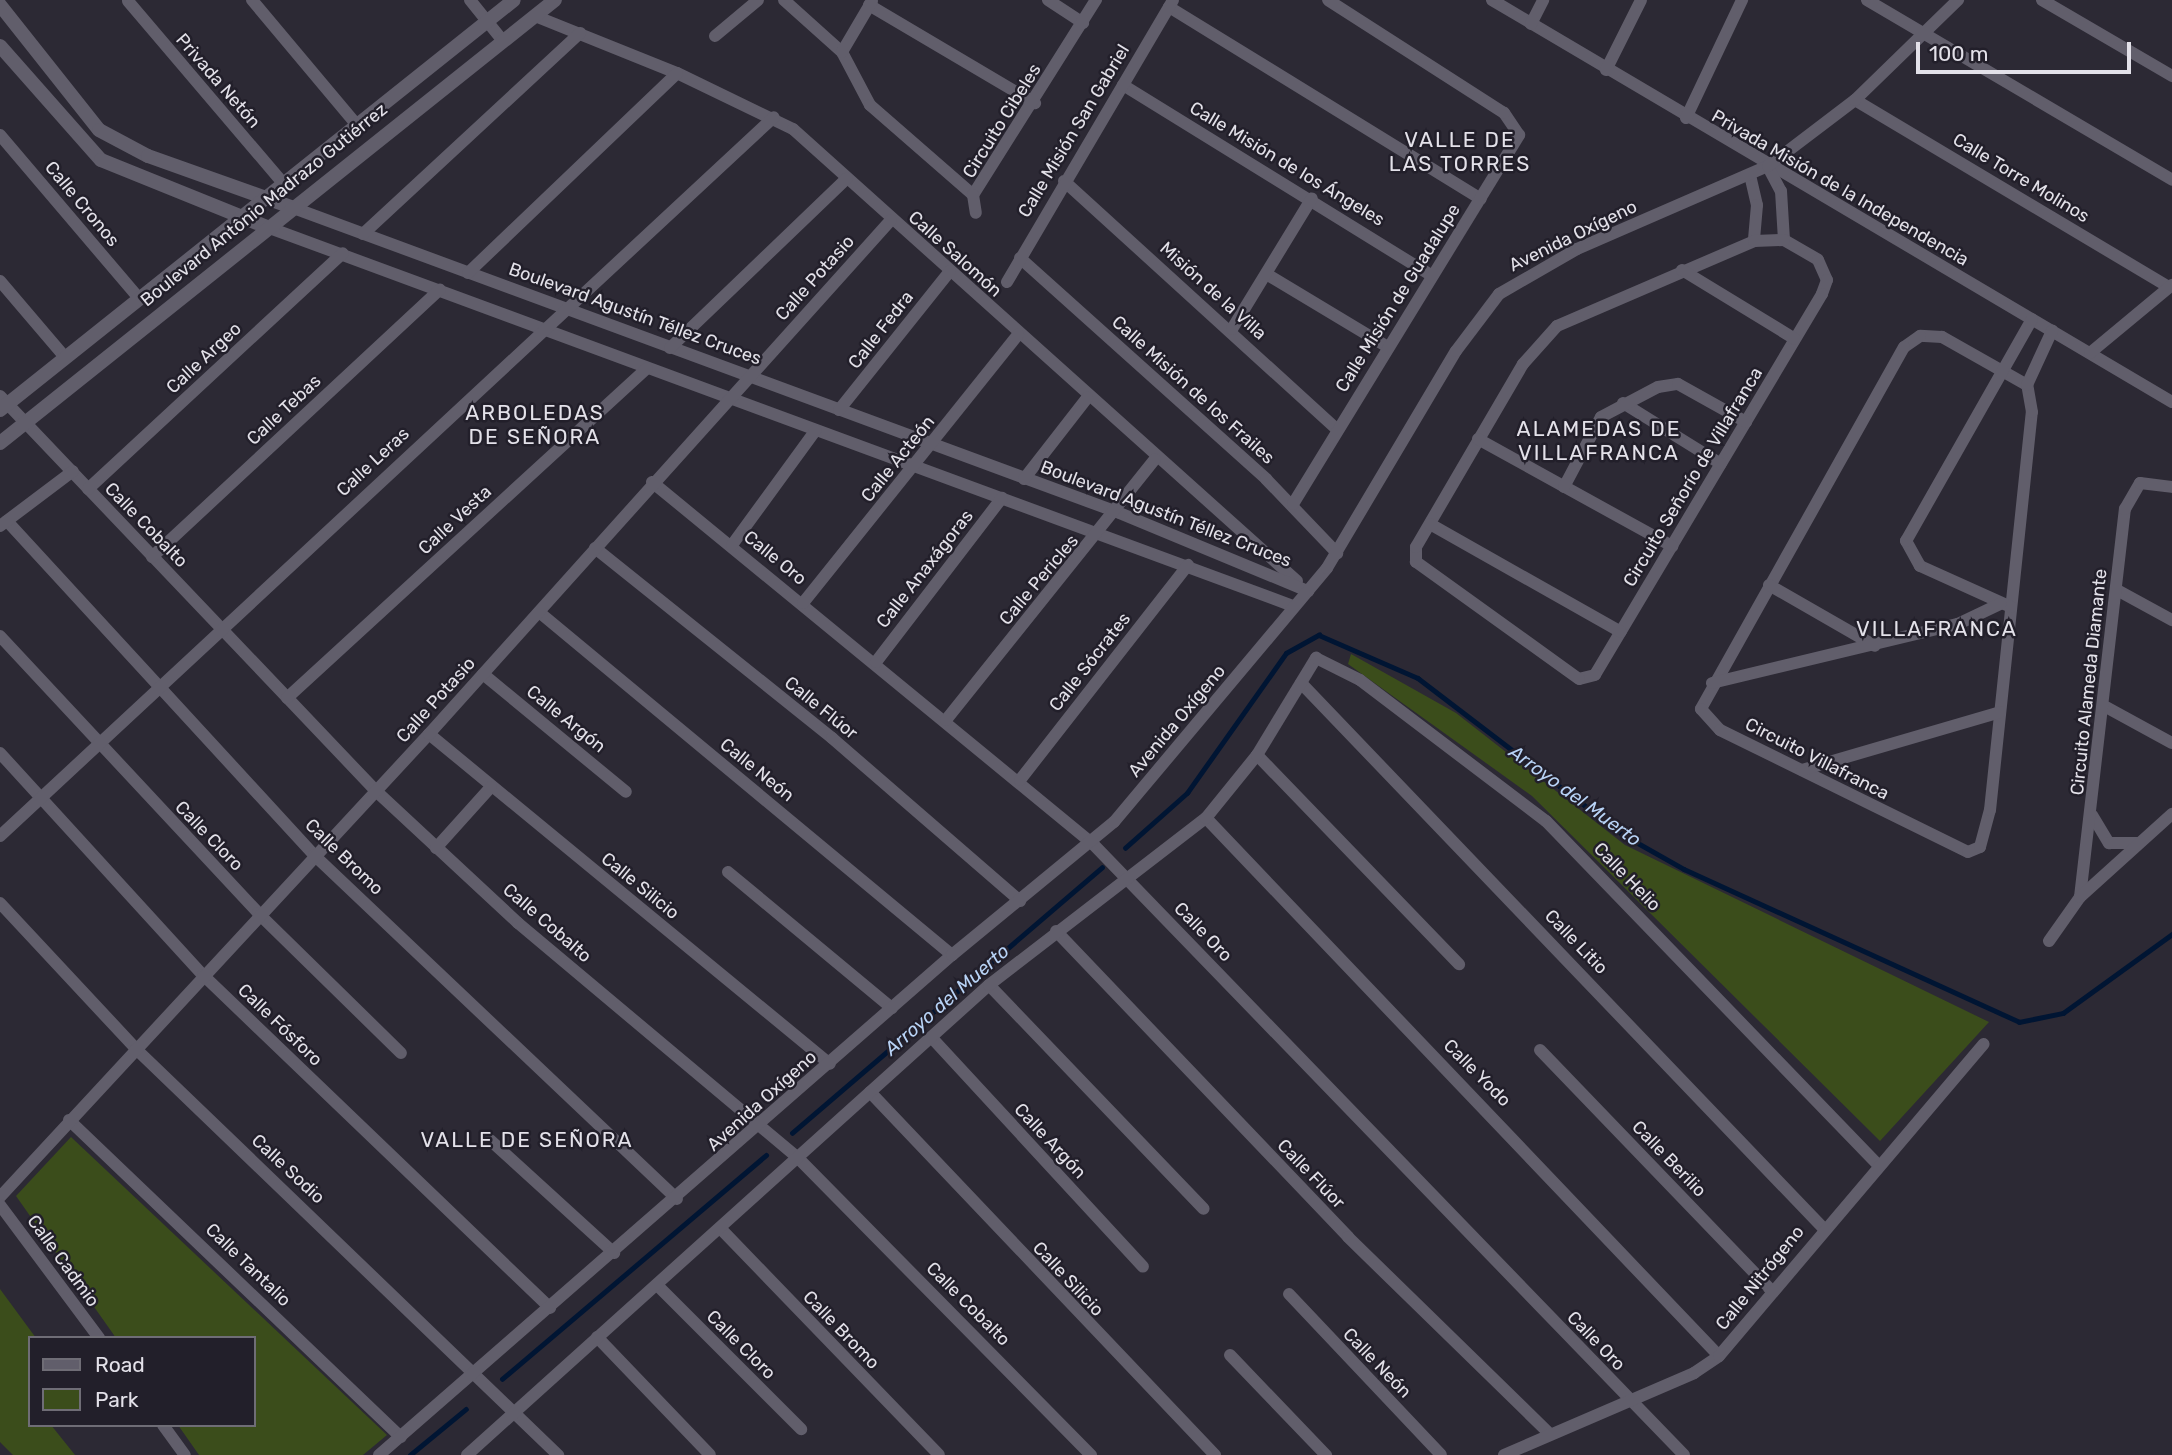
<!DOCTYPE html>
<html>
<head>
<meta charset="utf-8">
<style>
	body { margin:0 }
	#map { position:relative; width:2172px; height:1455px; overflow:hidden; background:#2c2934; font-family:Rubik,sans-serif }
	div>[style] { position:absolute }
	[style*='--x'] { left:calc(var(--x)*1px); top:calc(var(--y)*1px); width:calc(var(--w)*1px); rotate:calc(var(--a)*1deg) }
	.green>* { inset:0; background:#3b4d1b }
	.stream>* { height:4.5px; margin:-2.25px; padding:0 2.25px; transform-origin:2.25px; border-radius:2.25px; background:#001533 }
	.minor>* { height:12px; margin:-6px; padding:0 6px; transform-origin:6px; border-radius:6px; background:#615e6b }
	.tertiary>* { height:14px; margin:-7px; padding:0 7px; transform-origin:7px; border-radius:7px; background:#615e6b }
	span { translate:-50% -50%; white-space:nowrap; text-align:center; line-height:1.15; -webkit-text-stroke:5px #221f2a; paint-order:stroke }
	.street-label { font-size:18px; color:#e3e1e9 }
	.water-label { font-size:19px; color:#b8d3f6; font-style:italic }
	.quarter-label { font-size:21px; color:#e3e1e9; letter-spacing:2px }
	.legend { position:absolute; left:28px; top:1336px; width:228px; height:91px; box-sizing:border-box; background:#221f2a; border:2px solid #6f6d76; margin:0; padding:9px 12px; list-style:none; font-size:21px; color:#e3e1e9 }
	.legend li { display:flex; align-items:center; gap:14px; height:35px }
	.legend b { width:35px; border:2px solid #6f6d76 }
	.scale { position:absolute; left:1916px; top:42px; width:215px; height:32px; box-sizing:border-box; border:4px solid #e3e1e9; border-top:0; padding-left:9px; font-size:21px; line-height:24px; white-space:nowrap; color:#e3e1e9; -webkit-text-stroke:5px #221f2a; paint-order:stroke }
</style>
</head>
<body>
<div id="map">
	<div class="green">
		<i style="clip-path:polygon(1351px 654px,1456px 713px,1625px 845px,1989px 1022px,1880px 1141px,1532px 796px,1348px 664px)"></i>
		<i style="clip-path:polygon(71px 1137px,387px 1435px,363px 1455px,199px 1455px,178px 1425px,254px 1425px,254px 1338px,116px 1338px,16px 1196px)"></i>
		<i style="clip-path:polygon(0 1289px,36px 1338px,30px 1338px,30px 1425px,51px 1425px,75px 1455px,13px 1455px,0 1442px)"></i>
	</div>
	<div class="stream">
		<i style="--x:1125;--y:848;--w:83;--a:-41.6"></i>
		<i style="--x:1187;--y:793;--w:171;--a:-54.7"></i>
		<i style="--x:1286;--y:653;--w:38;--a:-29"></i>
		<i style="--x:1319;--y:635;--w:108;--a:23.5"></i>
		<i style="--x:1418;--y:678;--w:257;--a:37.4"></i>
		<i style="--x:1622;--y:834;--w:71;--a:29.4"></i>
		<i style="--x:1684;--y:869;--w:368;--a:24.5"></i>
		<i style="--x:2019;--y:1022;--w:45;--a:-11.6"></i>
		<i style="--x:2063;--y:1013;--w:135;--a:-35.9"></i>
		<i style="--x:792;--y:1133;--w:408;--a:-40.6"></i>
		<i style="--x:502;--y:1379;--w:346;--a:-40.3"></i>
		<i style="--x:410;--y:1455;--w:72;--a:-39.4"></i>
	</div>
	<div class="minor">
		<i style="--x:252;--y:0;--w:162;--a:50"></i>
		<i style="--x:470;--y:0;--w:53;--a:51.2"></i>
		<i style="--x:784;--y:0;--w:78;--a:41.9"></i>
		<i style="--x:842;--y:52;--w:60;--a:62.2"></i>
		<i style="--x:870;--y:105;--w:137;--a:41.1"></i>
		<i style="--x:1048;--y:0;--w:42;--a:33.3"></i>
		<i style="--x:1492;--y:0;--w:790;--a:30.59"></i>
		<i style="--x:1867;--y:0;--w:354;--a:30.5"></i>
		<i style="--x:2042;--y:0;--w:151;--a:30.3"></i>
		<i style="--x:128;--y:1;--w:239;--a:49.6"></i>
		<i style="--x:869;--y:5;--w:193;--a:30.6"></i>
		<i style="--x:1169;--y:7;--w:366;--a:31.6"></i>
		<i style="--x:535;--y:16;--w:153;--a:21.9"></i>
		<i style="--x:677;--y:73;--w:129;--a:25.8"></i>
		<i style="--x:793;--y:129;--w:677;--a:41.89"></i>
		<i style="--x:1531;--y:24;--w:27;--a:-63"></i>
		<i style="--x:715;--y:36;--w:56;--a:-39.9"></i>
		<i style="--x:842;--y:52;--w:59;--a:-59.5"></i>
		<i style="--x:1606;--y:70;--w:78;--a:-63.4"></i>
		<i style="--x:1123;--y:85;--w:362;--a:31.7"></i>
		<i style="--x:1855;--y:100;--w:365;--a:30.8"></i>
		<i style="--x:1686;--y:118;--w:131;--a:-64.6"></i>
		<i style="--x:0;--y:135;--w:211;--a:49.6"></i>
		<i style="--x:1768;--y:167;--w:27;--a:62"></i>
		<i style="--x:1781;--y:191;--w:49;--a:86.5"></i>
		<i style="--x:1750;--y:175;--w:31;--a:77"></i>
		<i style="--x:1757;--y:205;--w:36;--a:95"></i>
		<i style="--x:1064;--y:181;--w:369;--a:42.3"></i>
		<i style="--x:973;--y:195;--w:231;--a:-57.8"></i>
		<i style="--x:973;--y:195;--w:18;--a:81"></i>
		<i style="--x:291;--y:207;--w:881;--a:20.27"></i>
		<i style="--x:1117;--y:512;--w:207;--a:22.5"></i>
		<i style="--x:267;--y:227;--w:1094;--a:20.27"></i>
		<i style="--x:363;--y:234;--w:296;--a:-42.8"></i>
		<i style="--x:1784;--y:240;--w:39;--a:30"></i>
		<i style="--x:1818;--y:260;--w:22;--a:66"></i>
		<i style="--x:1827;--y:280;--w:15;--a:110"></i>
		<i style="--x:1822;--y:294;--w:443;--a:120.8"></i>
		<i style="--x:1595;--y:675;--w:16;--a:166"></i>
		<i style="--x:1579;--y:679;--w:201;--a:-144.3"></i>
		<i style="--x:1416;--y:562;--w:15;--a:-90"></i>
		<i style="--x:1416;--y:547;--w:212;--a:-59.7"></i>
		<i style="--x:1523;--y:364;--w:51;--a:-48.2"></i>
		<i style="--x:1557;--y:326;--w:215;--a:-23.3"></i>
		<i style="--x:1754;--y:241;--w:30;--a:-2"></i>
		<i style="--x:1020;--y:258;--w:331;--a:41.9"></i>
		<i style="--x:1266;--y:479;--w:103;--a:46.2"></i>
		<i style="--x:1682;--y:270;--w:132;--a:31.4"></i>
		<i style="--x:468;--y:273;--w:289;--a:-43.7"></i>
		<i style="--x:1268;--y:275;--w:140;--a:31"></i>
		<i style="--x:0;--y:281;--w:99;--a:49.5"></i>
		<i style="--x:1007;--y:282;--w:327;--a:-59.5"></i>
		<i style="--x:1232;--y:329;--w:153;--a:-58.6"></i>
		<i style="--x:670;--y:348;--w:245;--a:-43.8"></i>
		<i style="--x:2090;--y:353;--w:107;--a:-39.7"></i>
		<i style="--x:2027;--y:385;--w:98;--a:-150.5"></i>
		<i style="--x:1942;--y:337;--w:22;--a:-177"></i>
		<i style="--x:1920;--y:336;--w:19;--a:145"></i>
		<i style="--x:1904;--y:347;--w:415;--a:119.3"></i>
		<i style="--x:1701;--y:709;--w:28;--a:48"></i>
		<i style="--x:1720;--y:730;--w:276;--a:26.2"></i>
		<i style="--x:1968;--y:852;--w:13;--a:-23"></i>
		<i style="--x:1980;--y:847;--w:38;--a:-75"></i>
		<i style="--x:1990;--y:810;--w:400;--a:-84"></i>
		<i style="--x:2032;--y:412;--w:27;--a:-100"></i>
		<i style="--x:2027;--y:385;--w:60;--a:-65.2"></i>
		<i style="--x:0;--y:396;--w:545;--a:46.41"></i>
		<i style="--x:376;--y:791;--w:194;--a:42.9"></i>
		<i style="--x:518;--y:923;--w:367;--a:40"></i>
		<i style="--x:799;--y:1159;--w:416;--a:45.4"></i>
		<i style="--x:1623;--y:403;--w:115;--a:31.9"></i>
		<i style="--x:839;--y:410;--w:178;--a:-51.4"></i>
		<i style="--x:1478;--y:439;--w:222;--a:28.9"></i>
		<i style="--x:1024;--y:479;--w:103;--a:-52.1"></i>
		<i style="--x:652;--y:482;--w:571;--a:39.38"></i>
		<i style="--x:1093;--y:844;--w:850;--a:45.95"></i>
		<i style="--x:1564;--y:487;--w:79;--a:-62.1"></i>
		<i style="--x:1601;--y:417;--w:64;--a:-27.8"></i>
		<i style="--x:1658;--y:387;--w:20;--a:-9"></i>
		<i style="--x:1678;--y:384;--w:78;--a:29.2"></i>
		<i style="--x:88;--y:489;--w:347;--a:-42.8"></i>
		<i style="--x:1293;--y:504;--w:433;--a:-58.5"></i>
		<i style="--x:1519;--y:135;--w:27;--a:-124"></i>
		<i style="--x:1504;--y:113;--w:209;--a:-147.3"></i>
		<i style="--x:7;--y:521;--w:454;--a:47.4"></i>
		<i style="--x:314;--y:855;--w:500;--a:43.46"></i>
		<i style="--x:1430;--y:524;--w:219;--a:29.5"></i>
		<i style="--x:0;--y:526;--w:91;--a:-37"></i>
		<i style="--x:732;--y:545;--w:142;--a:-53.9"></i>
		<i style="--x:595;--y:548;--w:304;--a:38.7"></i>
		<i style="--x:832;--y:738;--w:249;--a:40.9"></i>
		<i style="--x:152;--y:557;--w:393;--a:-42.9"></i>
		<i style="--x:1769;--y:585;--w:122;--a:29.9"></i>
		<i style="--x:2117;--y:590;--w:63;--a:28.6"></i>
		<i style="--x:803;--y:603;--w:344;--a:-51.3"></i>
		<i style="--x:2011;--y:607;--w:100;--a:-155.7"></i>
		<i style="--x:1920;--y:566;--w:29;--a:-119"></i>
		<i style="--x:1906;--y:541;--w:255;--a:-60.4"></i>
		<i style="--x:539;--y:612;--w:537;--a:39.71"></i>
		<i style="--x:0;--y:636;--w:379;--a:47"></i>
		<i style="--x:258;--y:913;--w:200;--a:44.4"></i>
		<i style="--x:876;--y:662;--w:207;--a:-52.5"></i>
		<i style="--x:483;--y:674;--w:185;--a:39.5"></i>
		<i style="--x:1301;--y:683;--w:755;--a:46.23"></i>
		<i style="--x:1712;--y:683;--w:253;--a:-13.5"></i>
		<i style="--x:1958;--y:624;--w:47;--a:-25.5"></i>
		<i style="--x:287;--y:698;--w:488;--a:-42.5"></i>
		<i style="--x:2106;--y:707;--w:75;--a:28.6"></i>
		<i style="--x:946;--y:720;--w:334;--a:-51.3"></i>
		<i style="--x:429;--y:734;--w:519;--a:39.45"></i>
		<i style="--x:0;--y:753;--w:301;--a:47.6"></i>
		<i style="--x:203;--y:975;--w:481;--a:43.8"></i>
		<i style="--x:1257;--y:755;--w:291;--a:46"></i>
		<i style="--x:1802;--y:770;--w:206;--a:-16.3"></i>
		<i style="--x:1020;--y:780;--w:273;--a:-52"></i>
		<i style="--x:2092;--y:815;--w:33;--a:59"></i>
		<i style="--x:2109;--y:843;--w:29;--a:0"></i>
		<i style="--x:1206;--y:818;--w:743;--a:46.36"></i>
		<i style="--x:0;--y:836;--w:1056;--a:-42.89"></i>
		<i style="--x:436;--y:848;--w:82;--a:-48"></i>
		<i style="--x:728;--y:872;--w:213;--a:39.7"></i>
		<i style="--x:2080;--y:897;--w:391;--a:-83.4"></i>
		<i style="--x:2125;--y:509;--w:30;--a:-60"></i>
		<i style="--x:2140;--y:483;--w:32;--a:7"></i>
		<i style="--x:0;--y:903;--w:200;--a:47"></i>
		<i style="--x:136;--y:1049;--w:586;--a:43.89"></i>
		<i style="--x:1056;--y:931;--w:423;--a:46.3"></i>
		<i style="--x:1348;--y:1237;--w:282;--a:44.3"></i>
		<i style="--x:2049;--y:941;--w:54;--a:-54.8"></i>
		<i style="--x:2080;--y:897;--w:124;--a:-42.1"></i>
		<i style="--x:989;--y:985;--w:310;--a:46.2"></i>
		<i style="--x:932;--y:1038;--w:311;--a:47.3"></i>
		<i style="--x:1540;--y:1050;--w:336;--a:46.1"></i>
		<i style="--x:870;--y:1092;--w:501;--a:46.46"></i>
		<i style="--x:69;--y:1120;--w:459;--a:43.7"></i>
		<i style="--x:490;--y:1140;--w:168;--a:42.3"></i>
		<i style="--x:0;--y:1197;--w:631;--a:-47.18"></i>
		<i style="--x:429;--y:734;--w:691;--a:-48.05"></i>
		<i style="--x:0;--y:1205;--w:166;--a:53.3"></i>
		<i style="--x:720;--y:1228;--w:315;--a:46"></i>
		<i style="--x:657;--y:1285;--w:204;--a:45"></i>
		<i style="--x:1289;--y:1294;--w:221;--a:46.6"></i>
		<i style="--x:597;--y:1337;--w:163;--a:46.2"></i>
		<i style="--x:1230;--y:1355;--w:139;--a:46.2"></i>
		<i style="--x:163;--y:1425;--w:37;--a:54"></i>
		<i style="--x:379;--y:1455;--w:760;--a:-41.11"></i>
		<i style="--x:952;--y:955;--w:210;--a:-39.4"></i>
		<i style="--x:1114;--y:822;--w:331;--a:-50"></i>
		<i style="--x:1327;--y:568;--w:252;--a:-59.3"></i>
		<i style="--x:1456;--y:351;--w:71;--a:-53"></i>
		<i style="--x:1499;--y:294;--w:90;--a:-30"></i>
		<i style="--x:1577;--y:249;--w:208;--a:-23.5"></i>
		<i style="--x:1768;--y:166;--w:109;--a:-37.2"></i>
		<i style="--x:1855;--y:100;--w:144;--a:-44.2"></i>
		<i style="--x:467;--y:1455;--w:702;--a:-42"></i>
		<i style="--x:989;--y:985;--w:274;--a:-37.6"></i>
		<i style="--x:1206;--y:818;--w:81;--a:-51"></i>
		<i style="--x:1257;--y:755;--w:114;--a:-58.7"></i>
		<i style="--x:1316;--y:658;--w:49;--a:26.6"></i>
		<i style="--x:1360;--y:680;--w:233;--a:37.2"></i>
		<i style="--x:1546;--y:821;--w:477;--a:46"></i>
		<i style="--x:1504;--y:1455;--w:207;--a:-23.3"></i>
		<i style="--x:1694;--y:1373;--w:30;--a:-34"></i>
		<i style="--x:1719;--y:1356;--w:409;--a:-49.7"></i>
	</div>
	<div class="tertiary">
		<i style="--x:0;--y:5;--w:159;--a:51.6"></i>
		<i style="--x:99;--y:130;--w:55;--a:28"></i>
		<i style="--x:148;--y:156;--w:152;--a:19.6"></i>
		<i style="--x:0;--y:46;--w:152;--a:48.5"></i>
		<i style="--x:101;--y:160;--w:179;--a:22"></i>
		<i style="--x:0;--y:410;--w:657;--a:-38.58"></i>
		<i style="--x:0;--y:443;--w:710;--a:-38.6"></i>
	</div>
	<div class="street-label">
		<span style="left:218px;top:81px;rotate:49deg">Privada Netón</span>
		<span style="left:1002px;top:121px;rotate:-58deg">Circuito Cibeles</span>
		<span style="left:1074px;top:131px;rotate:-59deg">Calle Misión San Gabriel</span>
		<span style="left:1287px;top:164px;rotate:31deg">Calle Misión de los Ángeles</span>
		<span style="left:2021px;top:178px;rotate:31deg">Calle Torre Molinos</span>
		<span style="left:1840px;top:188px;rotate:30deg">Privada Misión de la Independencia</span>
		<span style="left:82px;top:204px;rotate:50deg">Calle Cronos</span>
		<span style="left:264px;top:205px;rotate:-39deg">Boulevard Antônio Madrazo Gutiérrez</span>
		<span style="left:1573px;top:236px;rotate:-26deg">Avenida Oxígeno</span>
		<span style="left:955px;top:254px;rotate:42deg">Calle Salomón</span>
		<span style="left:815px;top:278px;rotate:-48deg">Calle Potasio</span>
		<span style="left:1213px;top:291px;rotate:42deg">Misión de la Villa</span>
		<span style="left:1398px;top:298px;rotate:-58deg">Calle Misión de Guadalupe</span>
		<span style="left:635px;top:314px;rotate:20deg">Boulevard Agustín Téllez Cruces</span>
		<span style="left:881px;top:330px;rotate:-52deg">Calle Fedra</span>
		<span style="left:204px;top:358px;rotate:-43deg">Calle Argeo</span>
		<span style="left:1193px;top:390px;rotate:42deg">Calle Misión de los Frailes</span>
		<span style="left:284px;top:410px;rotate:-43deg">Calle Tebas</span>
		<span style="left:898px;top:459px;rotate:-51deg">Calle Acteón</span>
		<span style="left:373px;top:462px;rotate:-43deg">Calle Leras</span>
		<span style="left:1693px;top:477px;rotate:-59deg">Circuito Señorío de Villafranca</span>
		<span style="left:1166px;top:514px;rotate:21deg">Boulevard Agustín Téllez Cruces</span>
		<span style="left:455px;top:520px;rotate:-43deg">Calle Vesta</span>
		<span style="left:146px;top:525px;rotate:46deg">Calle Cobalto</span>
		<span style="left:775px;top:558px;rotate:39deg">Calle Oro</span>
		<span style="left:925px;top:569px;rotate:-52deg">Calle Anaxágoras</span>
		<span style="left:1039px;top:580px;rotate:-50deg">Calle Pericles</span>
		<span style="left:1090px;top:662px;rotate:-52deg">Calle Sócrates</span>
		<span style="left:2089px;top:682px;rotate:-84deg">Circuito Alameda Diamante</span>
		<span style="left:436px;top:700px;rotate:-48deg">Calle Potasio</span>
		<span style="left:821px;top:708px;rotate:39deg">Calle Flúor</span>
		<span style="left:566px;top:719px;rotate:39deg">Calle Argón</span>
		<span style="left:1177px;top:721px;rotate:-50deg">Avenida Oxígeno</span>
		<span style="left:1817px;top:759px;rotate:27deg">Circuito Villafranca</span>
		<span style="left:757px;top:770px;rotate:39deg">Calle Neón</span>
		<span style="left:209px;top:836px;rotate:46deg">Calle Cloro</span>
		<span style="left:344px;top:857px;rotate:44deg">Calle Bromo</span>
		<span style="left:1627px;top:877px;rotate:46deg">Calle Helio</span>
		<span style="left:640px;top:886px;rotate:39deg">Calle Silicio</span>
		<span style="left:547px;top:923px;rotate:41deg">Calle Cobalto</span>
		<span style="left:1203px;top:932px;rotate:46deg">Calle Oro</span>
		<span style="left:1576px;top:942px;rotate:46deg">Calle Litio</span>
		<span style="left:280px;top:1025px;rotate:44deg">Calle Fósforo</span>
		<span style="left:1477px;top:1073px;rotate:45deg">Calle Yodo</span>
		<span style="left:762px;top:1101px;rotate:-42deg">Avenida Oxígeno</span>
		<span style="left:1050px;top:1141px;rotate:47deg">Calle Argón</span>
		<span style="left:1669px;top:1159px;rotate:46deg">Calle Berilio</span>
		<span style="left:288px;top:1169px;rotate:43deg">Calle Sodio</span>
		<span style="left:1311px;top:1174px;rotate:46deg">Calle Flúor</span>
		<span style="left:63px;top:1261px;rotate:54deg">Calle Cadmio</span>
		<span style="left:248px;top:1265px;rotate:44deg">Calle Tantalio</span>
		<span style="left:1760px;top:1278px;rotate:-51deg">Calle Nitrógeno</span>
		<span style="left:1068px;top:1279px;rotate:47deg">Calle Silicio</span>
		<span style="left:968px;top:1304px;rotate:45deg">Calle Cobalto</span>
		<span style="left:841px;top:1330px;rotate:46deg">Calle Bromo</span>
		<span style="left:1596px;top:1341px;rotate:46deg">Calle Oro</span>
		<span style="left:741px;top:1345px;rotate:45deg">Calle Cloro</span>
		<span style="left:1377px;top:1363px;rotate:46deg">Calle Neón</span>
	</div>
	<div class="water-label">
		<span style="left:1575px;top:796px;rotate:36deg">Arroyo del Muerto</span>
		<span style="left:947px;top:1000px;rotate:-41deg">Arroyo del Muerto</span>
	</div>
	<div class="quarter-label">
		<span style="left:1460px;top:152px">VALLE DE<br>LAS TORRES</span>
		<span style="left:535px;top:425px">ARBOLEDAS<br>DE SEÑORA</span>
		<span style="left:1599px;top:441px">ALAMEDAS DE<br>VILLAFRANCA</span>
		<span style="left:1937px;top:629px">VILLAFRANCA</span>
		<span style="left:527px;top:1140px">VALLE DE SEÑORA</span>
	</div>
	<ul class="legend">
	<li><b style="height:9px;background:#615e6b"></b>Road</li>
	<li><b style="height:19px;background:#3b4d1b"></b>Park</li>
	</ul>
	<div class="scale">100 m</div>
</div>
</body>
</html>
